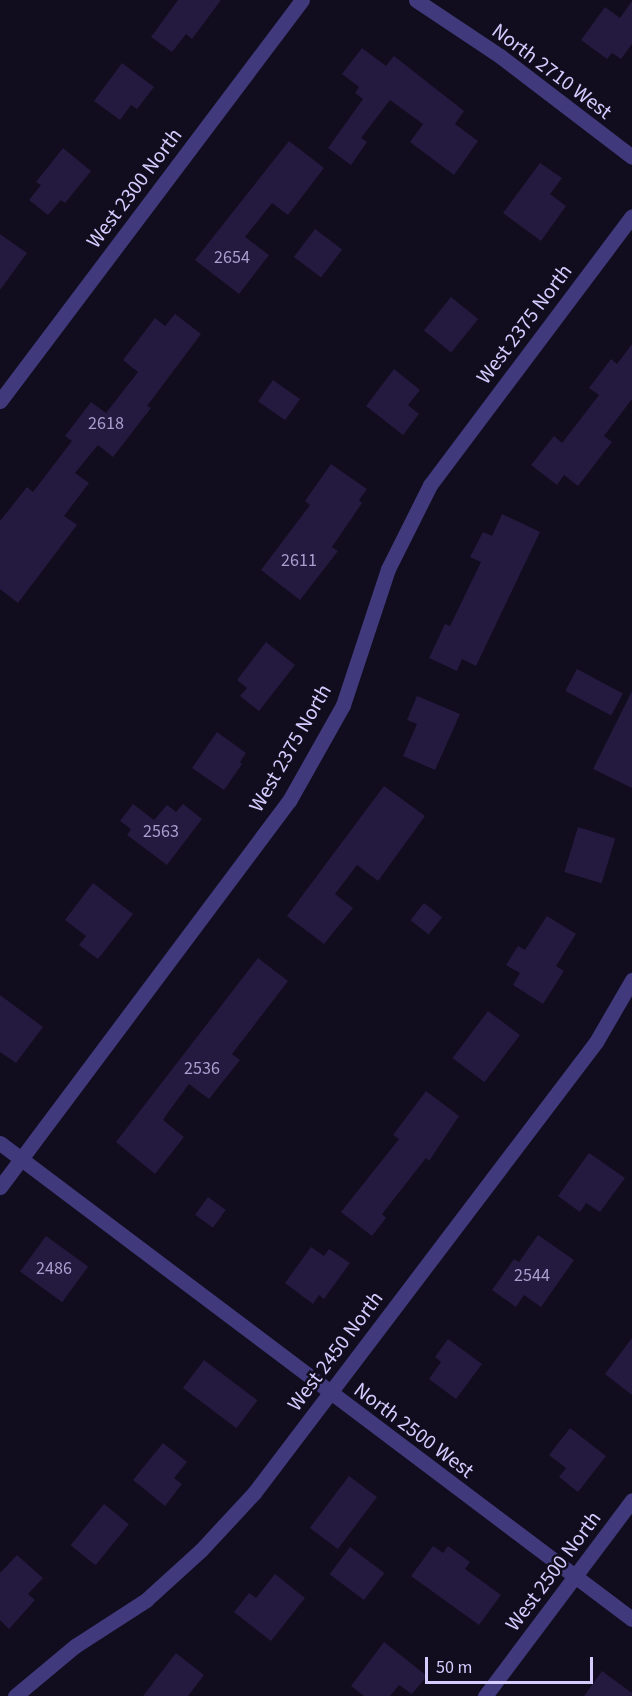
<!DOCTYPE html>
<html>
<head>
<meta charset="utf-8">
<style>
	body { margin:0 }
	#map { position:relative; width:632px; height:1696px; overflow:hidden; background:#110d1e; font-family:"Source Sans 3",sans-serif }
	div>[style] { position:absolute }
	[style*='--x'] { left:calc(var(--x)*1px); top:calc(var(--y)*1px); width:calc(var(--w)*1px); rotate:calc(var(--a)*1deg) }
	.building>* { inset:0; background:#24193f; transform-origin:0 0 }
	.minor>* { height:15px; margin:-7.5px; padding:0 7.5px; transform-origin:7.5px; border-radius:7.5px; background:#40397c }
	span { translate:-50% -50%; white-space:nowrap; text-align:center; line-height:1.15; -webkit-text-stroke:5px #110d1e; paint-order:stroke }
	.number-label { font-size:18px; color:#a99ece }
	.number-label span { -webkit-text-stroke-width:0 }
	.street-label { font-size:21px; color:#d5cbfe }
	.scale { position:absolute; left:425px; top:1657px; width:168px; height:27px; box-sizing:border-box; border:3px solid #d5cbfe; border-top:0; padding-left:8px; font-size:18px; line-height:21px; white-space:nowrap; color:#d5cbfe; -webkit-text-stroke:4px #110d1e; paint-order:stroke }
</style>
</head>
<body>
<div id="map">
	<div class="building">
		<i style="clip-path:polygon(178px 0,221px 0,192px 39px,186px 34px,172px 52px,151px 37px)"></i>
		<i style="clip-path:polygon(632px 1px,632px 44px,621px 59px,612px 53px,607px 59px,581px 40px,605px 7px,620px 18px)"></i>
		<i style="clip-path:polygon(362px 48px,386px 66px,394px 56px,464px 111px,455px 124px,478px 141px,454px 175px,410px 142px,423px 124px,390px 100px,361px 138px,367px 142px,351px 165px,328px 148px,363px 99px,355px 93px,359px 87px,342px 74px)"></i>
		<i style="clip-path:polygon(122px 63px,154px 87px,137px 109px,131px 105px,120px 120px,94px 101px)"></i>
		<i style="clip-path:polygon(289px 141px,324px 168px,288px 215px,272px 203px,245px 237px,269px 255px,239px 294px,195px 260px)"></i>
		<i style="clip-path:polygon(63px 148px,91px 171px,65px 203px,61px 200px,48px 215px,29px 200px,41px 185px,36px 182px)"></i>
		<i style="clip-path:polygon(540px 163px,562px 178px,550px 194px,566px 206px,541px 241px,503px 213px)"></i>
		<i style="left:315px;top:229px;width:34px;height:35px;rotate:37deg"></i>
		<i style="clip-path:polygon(0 234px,27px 253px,0 290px)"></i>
		<i style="left:451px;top:297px;width:35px;height:43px;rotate:39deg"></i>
		<i style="clip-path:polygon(175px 314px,201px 334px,147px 406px,151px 408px,113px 457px,98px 445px,75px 473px,89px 483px,64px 516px,77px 525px,18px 603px,0 589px,0 521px,27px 487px,33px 492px,72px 441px,65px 436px,91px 402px,106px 413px,138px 372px,123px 360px,155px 318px,165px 326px)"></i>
		<i style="clip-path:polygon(632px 344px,632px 399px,604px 436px,612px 442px,578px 486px,564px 475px,557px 485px,531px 465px,554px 436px,562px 443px,599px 395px,589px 388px,611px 359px,617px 364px)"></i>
		<i style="clip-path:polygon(394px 369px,420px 390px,408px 405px,419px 414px,403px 435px,366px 406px)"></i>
		<i style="left:273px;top:380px;width:33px;height:26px;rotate:35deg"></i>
		<i style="clip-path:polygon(331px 464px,367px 489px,359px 500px,362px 503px,332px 547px,338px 551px,300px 600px,261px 570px,310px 505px,305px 501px)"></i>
		<i style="clip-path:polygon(502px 514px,540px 532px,476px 666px,462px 659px,457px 671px,429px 658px,445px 624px,450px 626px,481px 562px,470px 557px,483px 532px,492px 536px)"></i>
		<i style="clip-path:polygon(266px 642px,295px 665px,259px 711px,240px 696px,247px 688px,237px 680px)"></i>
		<i style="left:577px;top:669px;width:52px;height:25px;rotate:28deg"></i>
		<i style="clip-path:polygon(632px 691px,632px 788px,593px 769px)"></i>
		<i style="clip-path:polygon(417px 696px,460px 714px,435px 770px,403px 756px,417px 724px,407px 720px)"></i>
		<i style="clip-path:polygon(217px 732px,246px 753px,240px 762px,242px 764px,224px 790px,192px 768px)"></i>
		<i style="clip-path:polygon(384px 786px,425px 816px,378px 881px,357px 865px,335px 894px,353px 908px,324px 944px,287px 916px)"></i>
		<i style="clip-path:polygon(133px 804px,154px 820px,167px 805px,176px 812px,183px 804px,202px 819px,167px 865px,127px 835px,131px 829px,120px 821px)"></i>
		<i style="left:578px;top:827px;width:39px;height:47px;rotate:17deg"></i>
		<i style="clip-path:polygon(93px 883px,133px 914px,98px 959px,79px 945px,86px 936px,65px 920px)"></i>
		<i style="left:424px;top:903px;width:23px;height:22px;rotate:38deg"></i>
		<i style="clip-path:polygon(547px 916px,576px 934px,556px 966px,564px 971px,543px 1004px,513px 985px,520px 973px,506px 965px,518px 946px,525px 950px)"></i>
		<i style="clip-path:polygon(258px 958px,288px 981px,232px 1054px,240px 1060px,209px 1099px,189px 1084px,169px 1111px,163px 1120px,184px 1137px,155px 1174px,116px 1142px)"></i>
		<i style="clip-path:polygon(0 995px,43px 1027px,16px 1063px,0 1052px)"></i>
		<i style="left:488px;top:1011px;width:40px;height:59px;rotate:37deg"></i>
		<i style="clip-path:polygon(426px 1091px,459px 1116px,429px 1161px,426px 1158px,382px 1214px,386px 1218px,372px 1236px,341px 1212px,399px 1139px,393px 1135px)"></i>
		<i style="clip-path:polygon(589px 1153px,625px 1178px,600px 1212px,586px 1203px,580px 1212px,558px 1196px)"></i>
		<i style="left:208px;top:1197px;width:22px;height:22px;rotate:36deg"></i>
		<i style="clip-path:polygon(538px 1235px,574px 1260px,541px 1307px,524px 1295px,516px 1307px,492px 1290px,514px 1259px,519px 1262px)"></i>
		<i style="left:46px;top:1236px;width:52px;height:44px;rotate:36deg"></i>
		<i style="clip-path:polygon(311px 1247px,324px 1256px,329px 1249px,350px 1263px,324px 1299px,319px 1295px,313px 1304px,285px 1283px)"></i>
		<i style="clip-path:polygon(632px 1338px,632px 1395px,605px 1374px)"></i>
		<i style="clip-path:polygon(448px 1339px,482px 1364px,456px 1399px,429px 1379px,441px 1362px,435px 1357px)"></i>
		<i style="left:204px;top:1360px;width:67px;height:35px;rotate:37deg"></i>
		<i style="clip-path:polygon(570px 1428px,606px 1456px,578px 1492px,559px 1477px,566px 1468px,549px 1455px)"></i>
		<i style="clip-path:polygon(163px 1443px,187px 1462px,174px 1478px,182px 1484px,165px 1506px,133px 1480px)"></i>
		<i style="left:349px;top:1476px;width:35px;height:65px;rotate:37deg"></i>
		<i style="left:104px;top:1504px;width:32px;height:53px;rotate:39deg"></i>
		<i style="clip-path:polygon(433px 1546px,443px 1553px,448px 1546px,470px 1562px,465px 1569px,501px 1595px,479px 1625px,411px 1576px)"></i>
		<i style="left:350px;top:1547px;width:43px;height:34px;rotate:37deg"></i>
		<i style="clip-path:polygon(17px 1555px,43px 1578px,28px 1594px,35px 1600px,9px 1629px,0 1620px,0 1573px)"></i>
		<i style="clip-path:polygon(275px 1574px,305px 1598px,271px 1641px,234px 1612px,249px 1593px,256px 1598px)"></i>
		<i style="clip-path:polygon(384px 1642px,427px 1676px,412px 1694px,399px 1685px,390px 1696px,364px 1696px,351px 1686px)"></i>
		<i style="clip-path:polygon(176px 1653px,204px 1675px,188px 1696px,143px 1696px)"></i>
		<i style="clip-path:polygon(602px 1671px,632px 1693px,632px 1696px,584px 1696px)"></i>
	</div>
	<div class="minor">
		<i style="--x:416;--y:0;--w:101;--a:33.7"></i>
		<i style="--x:500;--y:56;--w:166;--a:37.4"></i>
		<i style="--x:0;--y:401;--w:502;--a:-53.02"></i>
		<i style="--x:0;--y:1143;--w:791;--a:36.99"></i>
		<i style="--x:0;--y:1187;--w:482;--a:-53.2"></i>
		<i style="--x:289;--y:801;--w:110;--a:-60.6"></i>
		<i style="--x:343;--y:705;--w:143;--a:-71.7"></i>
		<i style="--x:388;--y:569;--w:94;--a:-63.4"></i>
		<i style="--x:430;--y:485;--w:336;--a:-53.1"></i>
		<i style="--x:15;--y:1696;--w:78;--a:-39.8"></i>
		<i style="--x:75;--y:1646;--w:85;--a:-32.9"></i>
		<i style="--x:146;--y:1600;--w:74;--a:-42.3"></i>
		<i style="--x:201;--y:1550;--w:78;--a:-47.1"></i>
		<i style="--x:254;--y:1493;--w:566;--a:-52.83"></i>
		<i style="--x:596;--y:1042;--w:72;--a:-59.9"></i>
		<i style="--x:485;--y:1696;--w:245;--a:-53.1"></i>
	</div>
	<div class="number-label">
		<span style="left:232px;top:258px">2654</span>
		<span style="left:106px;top:424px">2618</span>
		<span style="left:299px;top:561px">2611</span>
		<span style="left:161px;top:832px">2563</span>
		<span style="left:202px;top:1069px">2536</span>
		<span style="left:54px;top:1269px">2486</span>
		<span style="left:532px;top:1276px">2544</span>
	</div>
	<div class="street-label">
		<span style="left:552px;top:71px;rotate:37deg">North 2710 West</span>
		<span style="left:134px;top:188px;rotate:-53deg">West 2300 North</span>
		<span style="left:524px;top:324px;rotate:-53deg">West 2375 North</span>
		<span style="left:290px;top:748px;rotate:-60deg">West 2375 North</span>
		<span style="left:335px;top:1351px;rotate:-53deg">West 2450 North</span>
		<span style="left:414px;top:1430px;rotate:37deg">North 2500 West</span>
		<span style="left:553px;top:1571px;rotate:-53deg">West 2500 North</span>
	</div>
	<div class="scale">50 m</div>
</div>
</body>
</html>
